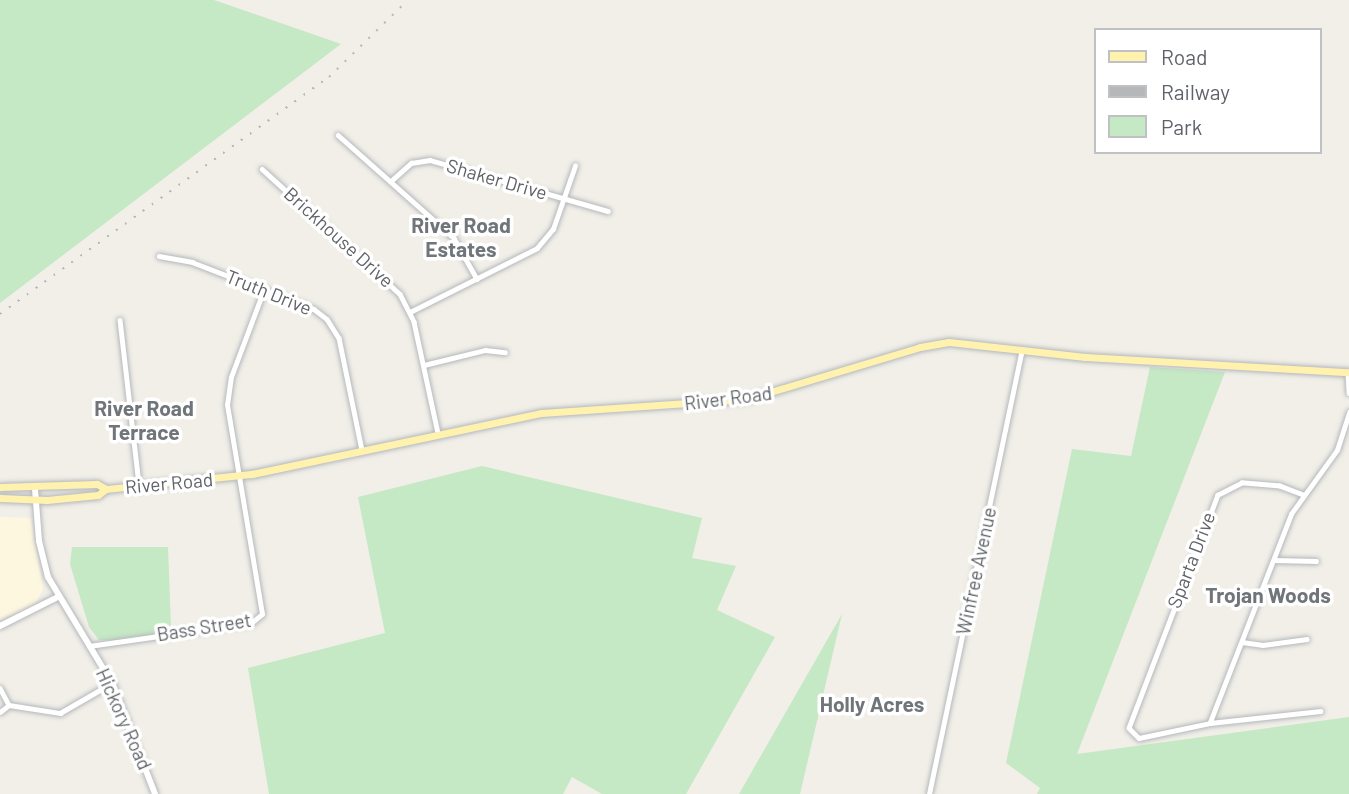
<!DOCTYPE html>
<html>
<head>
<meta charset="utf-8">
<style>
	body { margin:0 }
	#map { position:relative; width:1349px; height:794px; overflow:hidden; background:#f1efe8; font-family:Barlow,sans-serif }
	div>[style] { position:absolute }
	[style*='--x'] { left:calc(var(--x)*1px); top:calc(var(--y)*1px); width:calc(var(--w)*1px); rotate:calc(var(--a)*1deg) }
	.commercial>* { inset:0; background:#fef7e0 }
	.green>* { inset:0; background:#c5e8c5 }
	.roads { filter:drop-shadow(0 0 2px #b5b8bc) drop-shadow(0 0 2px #b5b8bc) }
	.minor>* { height:4.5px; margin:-2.25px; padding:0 2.25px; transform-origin:2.25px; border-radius:2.25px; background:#fff }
	.secondary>* { height:6px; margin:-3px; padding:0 3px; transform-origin:3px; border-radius:3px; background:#fff }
	.primary>* { height:7px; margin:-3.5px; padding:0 3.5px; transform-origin:3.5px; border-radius:3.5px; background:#fff2af }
	.rail>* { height:2px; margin-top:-1px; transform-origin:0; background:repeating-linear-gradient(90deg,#b6b7b8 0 2px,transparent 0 11px) }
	span { translate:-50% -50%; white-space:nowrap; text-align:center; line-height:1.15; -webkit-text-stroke:7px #fff; paint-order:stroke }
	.street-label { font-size:19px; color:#5f6368 }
	.neighbourhood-label { font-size:21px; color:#70757a; font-weight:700 }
	.legend { position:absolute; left:1094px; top:28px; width:228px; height:126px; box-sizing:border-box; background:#fff; border:2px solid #bfc1c3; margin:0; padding:9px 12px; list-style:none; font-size:21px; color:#5f6368 }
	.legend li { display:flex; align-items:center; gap:14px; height:35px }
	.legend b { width:35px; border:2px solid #bfc1c3 }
</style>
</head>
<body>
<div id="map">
	<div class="commercial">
		<i style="clip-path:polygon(0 517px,31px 518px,43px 589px,34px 607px,0 620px)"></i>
	</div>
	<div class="green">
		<i style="clip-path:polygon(0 0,214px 0,341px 44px,0 303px)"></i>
		<i style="clip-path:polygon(1150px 367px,1225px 372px,1077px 754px,1349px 717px,1349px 794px,1037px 794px,1040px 788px,1006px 763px,1072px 449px,1131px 456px)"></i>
		<i style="clip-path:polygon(482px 466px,702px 518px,692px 558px,736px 566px,717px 610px,775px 637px,686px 794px,602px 794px,572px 777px,563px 794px,269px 794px,248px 668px,385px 633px,358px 497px)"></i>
		<i style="clip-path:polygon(72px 547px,168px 547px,171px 628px,132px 641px,99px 640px,89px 627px,70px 564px)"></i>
		<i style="clip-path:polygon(842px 614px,800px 794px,739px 794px)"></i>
	</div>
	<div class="roads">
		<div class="minor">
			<i style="--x:338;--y:135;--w:155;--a:41.6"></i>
			<i style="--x:454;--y:238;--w:47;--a:60.7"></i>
			<i style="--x:262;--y:169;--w:186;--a:42.2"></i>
			<i style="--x:400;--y:294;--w:31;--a:63"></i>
			<i style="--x:414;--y:322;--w:114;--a:77.8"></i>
			<i style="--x:391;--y:181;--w:27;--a:-42"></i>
			<i style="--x:411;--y:163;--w:19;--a:-9"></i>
			<i style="--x:430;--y:160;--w:185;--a:16"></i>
			<i style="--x:159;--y:256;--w:34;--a:10"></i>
			<i style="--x:192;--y:262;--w:131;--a:21.1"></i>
			<i style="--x:314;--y:309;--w:16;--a:38"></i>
			<i style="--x:327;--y:319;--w:22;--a:58"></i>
			<i style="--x:339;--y:338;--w:114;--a:78.4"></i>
			<i style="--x:410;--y:312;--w:142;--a:-26.7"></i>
			<i style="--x:537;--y:248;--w:25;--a:-50"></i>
			<i style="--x:553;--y:229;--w:67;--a:-70.8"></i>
			<i style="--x:120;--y:320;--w:166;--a:83.4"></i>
			<i style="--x:424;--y:365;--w:63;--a:-13.8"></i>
			<i style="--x:485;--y:350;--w:20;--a:6"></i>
			<i style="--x:1348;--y:372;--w:21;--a:87"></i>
			<i style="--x:1303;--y:495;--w:25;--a:-159"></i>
			<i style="--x:1280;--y:486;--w:38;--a:-175"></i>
			<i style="--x:1242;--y:483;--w:27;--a:153"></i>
			<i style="--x:1218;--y:495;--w:249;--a:110.9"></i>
			<i style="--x:1129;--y:728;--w:14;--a:45"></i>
			<i style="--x:1139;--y:738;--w:73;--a:-11.9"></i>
			<i style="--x:1210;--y:723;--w:111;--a:-6.2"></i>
			<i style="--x:1274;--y:560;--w:42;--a:1.4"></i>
			<i style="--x:1242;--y:642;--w:21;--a:8"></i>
			<i style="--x:1263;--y:645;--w:44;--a:-7.8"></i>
			<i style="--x:89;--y:646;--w:164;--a:-8.1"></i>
			<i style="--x:251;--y:623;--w:14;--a:-39"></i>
			<i style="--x:262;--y:614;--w:212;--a:-99.5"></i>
			<i style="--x:227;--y:405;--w:28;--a:-82"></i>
			<i style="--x:231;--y:377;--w:94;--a:-69.4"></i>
			<i style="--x:0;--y:688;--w:19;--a:62"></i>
			<i style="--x:9;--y:705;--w:52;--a:8.9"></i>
			<i style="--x:60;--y:713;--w:60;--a:-30"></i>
			<i style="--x:0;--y:712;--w:11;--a:-38"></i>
			<i style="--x:1210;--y:722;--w:223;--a:-68.7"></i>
			<i style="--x:1291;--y:514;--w:79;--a:-54.3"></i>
			<i style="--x:1337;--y:450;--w:40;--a:-72"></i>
			<i style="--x:929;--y:794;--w:454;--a:-78.2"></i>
		</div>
		<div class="secondary">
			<i style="--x:35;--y:489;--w:52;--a:85.6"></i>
			<i style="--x:39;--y:541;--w:37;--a:76"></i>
			<i style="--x:48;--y:577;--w:124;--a:58.9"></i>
			<i style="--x:112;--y:683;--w:119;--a:68.8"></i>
			<i style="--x:0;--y:626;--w:65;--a:-26.6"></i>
		</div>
		<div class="primary">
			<i style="--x:0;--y:487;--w:97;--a:-1.8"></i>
			<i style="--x:97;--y:484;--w:10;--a:29"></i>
			<i style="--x:0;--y:498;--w:47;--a:2.4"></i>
			<i style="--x:47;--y:500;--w:51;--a:-5.6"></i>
			<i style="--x:98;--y:495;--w:10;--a:-37"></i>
			<i style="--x:106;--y:489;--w:147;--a:-5.9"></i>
			<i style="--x:252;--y:474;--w:295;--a:-11.9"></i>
			<i style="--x:541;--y:413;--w:206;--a:-3.9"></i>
			<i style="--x:747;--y:399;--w:181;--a:-16.7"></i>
			<i style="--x:920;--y:347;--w:29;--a:-10"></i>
			<i style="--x:949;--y:342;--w:137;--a:6.3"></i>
			<i style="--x:1085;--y:357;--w:264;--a:3.3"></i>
		</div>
	</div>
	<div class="rail">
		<i style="--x:0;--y:314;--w:405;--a:-35.8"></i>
		<i style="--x:329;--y:77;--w:110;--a:-44.3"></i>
	</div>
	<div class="street-label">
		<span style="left:497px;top:179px;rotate:16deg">Shaker Drive</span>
		<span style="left:339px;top:237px;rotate:42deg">Brickhouse Drive</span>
		<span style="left:269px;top:292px;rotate:22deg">Truth Drive</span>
		<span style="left:728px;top:398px;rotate:-7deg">River Road</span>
		<span style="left:169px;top:483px;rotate:-5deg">River Road</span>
		<span style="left:1191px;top:560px;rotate:-69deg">Sparta Drive</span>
		<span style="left:976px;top:571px;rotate:-78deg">Winfree Avenue</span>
		<span style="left:204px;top:627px;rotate:-9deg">Bass Street</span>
		<span style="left:124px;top:719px;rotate:66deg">Hickory Road</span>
	</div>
	<div class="neighbourhood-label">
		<span style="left:461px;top:237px">River Road<br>Estates</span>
		<span style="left:144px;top:420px">River Road<br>Terrace</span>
		<span style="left:1268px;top:595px">Trojan Woods</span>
		<span style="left:872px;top:704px">Holly Acres</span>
	</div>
	<ul class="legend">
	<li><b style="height:9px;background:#fff2af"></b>Road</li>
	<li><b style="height:9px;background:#b6b7b8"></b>Railway</li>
	<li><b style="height:19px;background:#c5e8c5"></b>Park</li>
	</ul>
</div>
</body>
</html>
